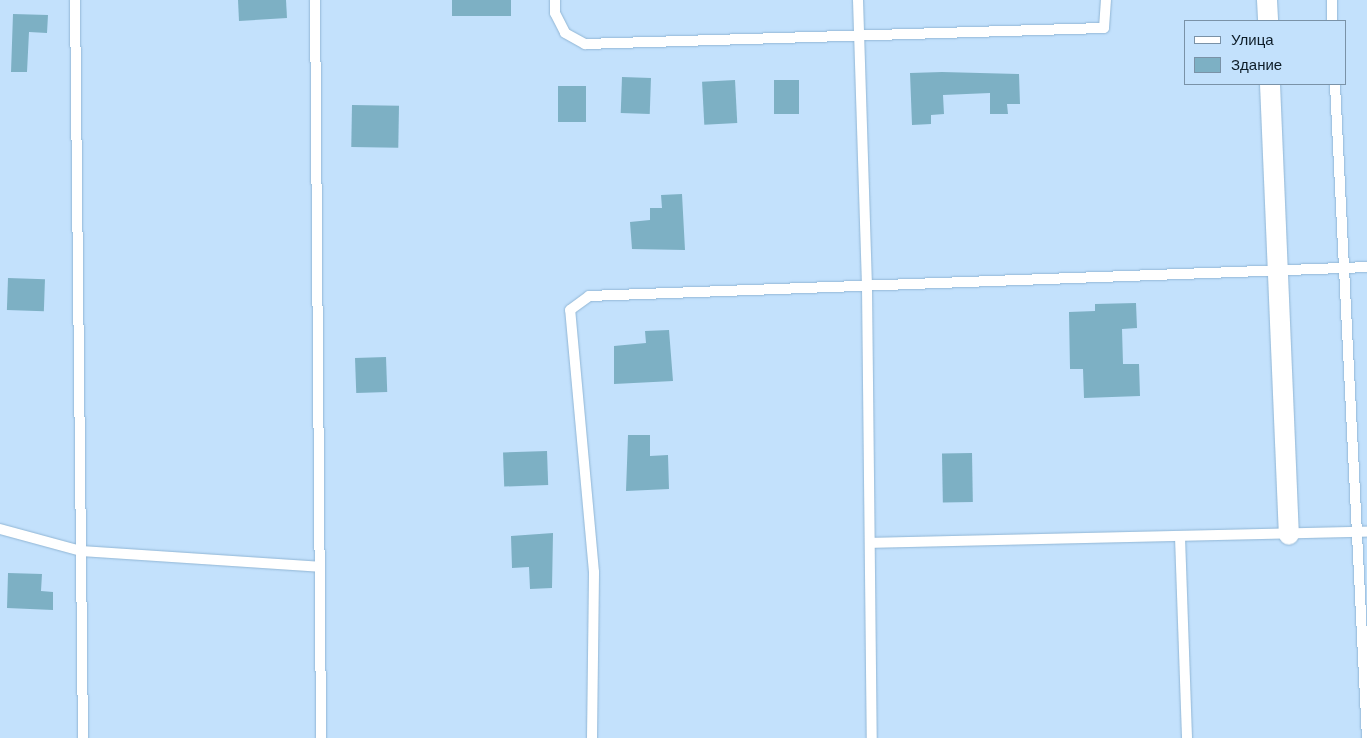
<!DOCTYPE html>
<html>
<head>
<meta charset="utf-8">
<style>
	body { margin:0 }
	#map { position:relative; width:1367px; height:738px; overflow:hidden; background:#c3e1fc; font-family:Arial,sans-serif }
	div>[style] { position:absolute }
	[style*='--x'] { left:calc(var(--x)*1px); top:calc(var(--y)*1px); width:calc(var(--w)*1px); rotate:calc(var(--a)*1deg) }
	.building>* { inset:0; background:#7db0c4; transform-origin:0 0 }
	.roads { filter:drop-shadow(0 0 1px #91b6d5) drop-shadow(0 0 1px #91b6d5) }
	.service>* { height:10px; margin:-5px; padding:0 5px; transform-origin:5px; border-radius:5px; background:#fff }
	.minor>* { height:20px; margin:-10px; padding:0 10px; transform-origin:10px; border-radius:10px; background:#fff }
	span { translate:-50% -50%; white-space:nowrap; text-align:center; line-height:1.15; -webkit-text-stroke:4px #c3e1fc; paint-order:stroke }
	.legend { position:absolute; left:1184px; top:20px; width:162px; height:65px; box-sizing:border-box; background:#c3e1fc; border:1px solid #7a92a7; margin:0; padding:6px 9px; list-style:none; font-size:15px; color:#0d1c27 }
	.legend li { display:flex; align-items:center; gap:10px; height:25px }
	.legend b { width:25px; border:1px solid #7a92a7 }
</style>
</head>
<body>
<div id="map">
	<div class="building">
		<i style="clip-path:polygon(238px 0,286px 0,287px 18px,239px 21px)"></i>
		<i style="left:452px;top:0;width:59px;height:16px"></i>
		<i style="clip-path:polygon(13px 14px,48px 15px,47px 33px,29px 32px,27px 72px,11px 72px)"></i>
		<i style="clip-path:polygon(942px 72px,1019px 74px,1020px 104px,1007px 104px,1008px 114px,990px 114px,990px 93px,943px 95px,944px 114px,931px 115px,931px 124px,912px 125px,910px 73px)"></i>
		<i style="left:622px;top:77px;width:29px;height:36px;rotate:2deg"></i>
		<i style="left:735px;top:80px;width:43px;height:33px;rotate:87deg"></i>
		<i style="left:774px;top:80px;width:25px;height:34px"></i>
		<i style="left:558px;top:86px;width:28px;height:36px"></i>
		<i style="left:352px;top:105px;width:47px;height:42px;rotate:1deg"></i>
		<i style="clip-path:polygon(682px 194px,685px 250px,632px 249px,630px 222px,650px 220px,650px 208px,662px 208px,661px 195px)"></i>
		<i style="left:8px;top:278px;width:37px;height:32px;rotate:2deg"></i>
		<i style="clip-path:polygon(1136px 303px,1137px 328px,1122px 329px,1123px 364px,1139px 364px,1140px 396px,1084px 398px,1083px 369px,1070px 369px,1069px 312px,1095px 311px,1095px 304px)"></i>
		<i style="clip-path:polygon(669px 330px,673px 381px,614px 384px,614px 346px,646px 343px,645px 331px)"></i>
		<i style="left:386px;top:357px;width:35px;height:31px;rotate:88deg"></i>
		<i style="clip-path:polygon(628px 435px,650px 435px,650px 456px,668px 455px,669px 489px,626px 491px)"></i>
		<i style="left:547px;top:451px;width:34px;height:44px;rotate:88deg"></i>
		<i style="left:972px;top:453px;width:49px;height:30px;rotate:89deg"></i>
		<i style="clip-path:polygon(553px 533px,552px 588px,530px 589px,529px 567px,512px 568px,511px 536px)"></i>
		<i style="clip-path:polygon(8px 573px,42px 574px,41px 591px,53px 592px,53px 610px,7px 608px)"></i>
	</div>
	<div class="roads">
		<div class="service">
			<i style="--x:75;--y:0;--w:738;--a:89.38"></i>
			<i style="--x:315;--y:0;--w:738;--a:89.53"></i>
			<i style="--x:555;--y:0;--w:13;--a:90"></i>
			<i style="--x:555;--y:13;--w:22;--a:63"></i>
			<i style="--x:565;--y:33;--w:23;--a:29"></i>
			<i style="--x:585;--y:44;--w:519;--a:-1.77"></i>
			<i style="--x:1104;--y:28;--w:28;--a:-86"></i>
			<i style="--x:858;--y:0;--w:287;--a:88.2"></i>
			<i style="--x:867;--y:287;--w:451;--a:89.4"></i>
			<i style="--x:1332;--y:0;--w:21;--a:90"></i>
			<i style="--x:1335;--y:84;--w:655;--a:87.2"></i>
			<i style="--x:0;--y:529;--w:84;--a:15.2"></i>
			<i style="--x:81;--y:551;--w:239;--a:3.8"></i>
			<i style="--x:1180;--y:537;--w:201;--a:88"></i>
			<i style="--x:870;--y:543;--w:497;--a:-1.3"></i>
			<i style="--x:592;--y:738;--w:166;--a:-89.3"></i>
			<i style="--x:594;--y:572;--w:263;--a:-95.2"></i>
			<i style="--x:570;--y:310;--w:24;--a:-36"></i>
			<i style="--x:589;--y:296;--w:779;--a:-2.13"></i>
		</div>
		<div class="minor">
			<i style="--x:1267;--y:0;--w:21;--a:87"></i>
			<i style="--x:1270;--y:84;--w:451;--a:87.6"></i>
		</div>
	</div>
	<ul class="legend">
	<li><b style="height:6px;background:#fff"></b>Улица</li>
	<li><b style="height:14px;background:#7db0c4"></b>Здание</li>
	</ul>
</div>
</body>
</html>
